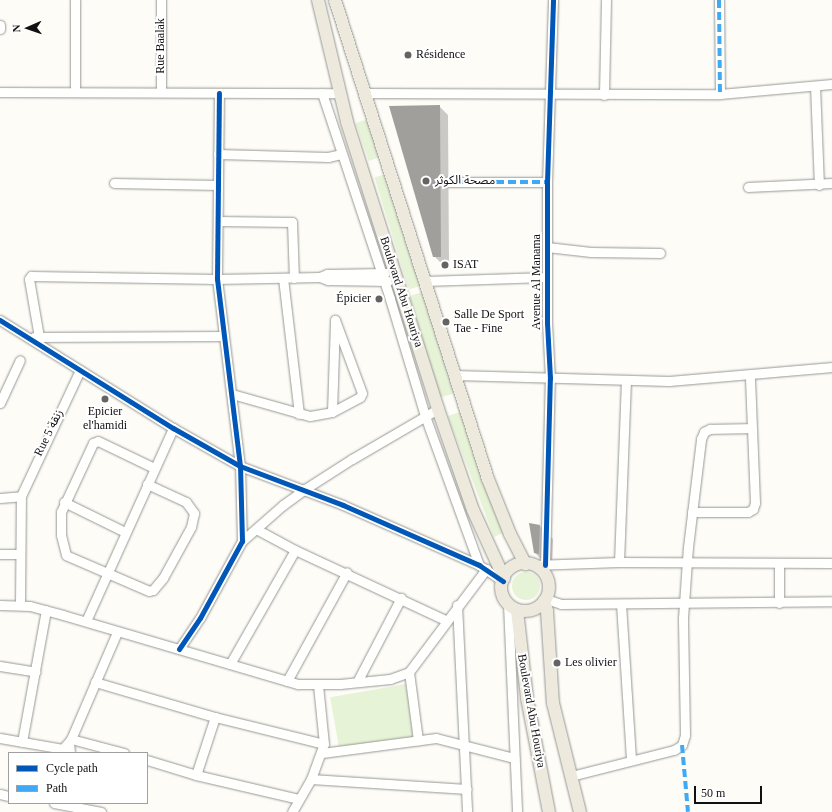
<!DOCTYPE html>
<html>
<head>
<meta charset="utf-8">
<style>
	body { margin:0 }
	#map { position:relative; width:832px; height:812px; overflow:hidden; background:#fdfcf7; font-family:"Times New Roman","Noto Sans Arabic",serif }
	div>[style] { position:absolute }
	[style*='--x'] { left:calc(var(--x)*1px); top:calc(var(--y)*1px); width:calc(var(--w)*1px); rotate:calc(var(--a)*1deg) }
	.green>* { inset:0; background:#e7f3d7; transform-origin:0 0 }
	.round { border-radius:50% }
	.shadow>* { inset:0; background:#0003 }
	.building>* { inset:0; background:#a19f9c }
	.roads { filter:drop-shadow(0 0 1px #979795) drop-shadow(0 0 1px #979795) }
	.minor>* { height:9px; margin:-4.5px; padding:0 4.5px; transform-origin:4.5px; border-radius:4.5px; background:#fffffe }
	.major>* { height:12px; margin:-6px; padding:0 6px; transform-origin:6px; border-radius:6px; background:#ede9dc }
	.major>.ring { margin:-6px; padding:0; box-sizing:content-box; background:none; border:12px solid #ede9dc; border-radius:50% }
	.quiet>* { height:4px; margin-top:-2px; transform-origin:0; background:repeating-linear-gradient(90deg,#3fa9f5 0 8px,transparent 0 12px) }
	.cycleway>* { height:5px; margin:-2.5px; padding:0 2.5px; transform-origin:2.5px; border-radius:2.5px; background:#0057b8 }
	.dots>* { width:11px; height:11px; translate:-50% -50%; box-sizing:border-box; border:2px solid #fff; border-radius:50% }
	span { translate:-50% -50%; white-space:nowrap; text-align:center; line-height:1.15; -webkit-text-stroke:4px #fff; paint-order:stroke }
	.street-label { font-size:12px; color:#111 }
	.poi-label { font-size:12px; color:#111 }
	.left { translate:0 -50%; text-align:left }
	.right { translate:-100% -50%; text-align:right }
	.legend { position:absolute; left:8px; top:752px; width:140px; height:52px; box-sizing:border-box; background:#fff; border:1px solid #a0a0a0; margin:0; padding:5px 7px; list-style:none; font-size:12px; color:#111 }
	.legend li { display:flex; align-items:center; gap:8px; height:20px }
	.legend b { width:20px; border:1px solid #a0a0a0 }
	.north { position:absolute; left:8px; top:8px; width:40px; height:40px; -webkit-text-stroke:3px #fff; paint-order:stroke; rotate:268deg; font-size:11px; font-weight:700; line-height:16px; text-align:center; color:#111 }
	.north::after { content:''; display:block; margin:auto; width:14px; height:18px; background:#111; clip-path:polygon(50% 0,100% 100%,50% 72%,0 100%) }
	.scale { position:absolute; left:694px; top:786px; width:68px; height:18px; box-sizing:border-box; border:2px solid #111; border-top:0; padding-left:5px; font-size:12px; line-height:14px; white-space:nowrap; color:#111; -webkit-text-stroke:3px #fff; paint-order:stroke }
</style>
</head>
<body>
<div id="map">
	<div class="green">
		<i style="left:368px;top:119px;width:40px;height:13px;rotate:71deg"></i>
		<i style="left:386px;top:174px;width:117px;height:12px;rotate:73deg"></i>
		<i style="left:423px;top:292px;width:106px;height:14px;rotate:73deg"></i>
		<i style="clip-path:polygon(460px 412px,503px 533px,494px 537px,448px 416px)"></i>
		<i class="round" style="left:512px;top:572px;width:28px;height:28px"></i>
		<i style="left:406px;top:684px;width:54px;height:77px;rotate:80deg"></i>
	</div>
	<div class="shadow">
		<i style="clip-path:polygon(439px 106px,448px 115px,449px 265px,443px 265px,434px 256px)"></i>
		<i style="clip-path:polygon(540px 526px,553px 539px,552px 566px,548px 566px,535px 553px)"></i>
	</div>
	<div class="building">
		<i style="clip-path:polygon(440px 105px,441px 257px,433px 257px,389px 106px)"></i>
		<i style="clip-path:polygon(529px 523px,540px 525px,539px 554px,534px 553px)"></i>
	</div>
	<div class="roads">
		<div class="minor">
			<i style="--x:161;--y:0;--w:92;--a:90"></i>
			<i style="--x:719;--y:0;--w:94;--a:89.4"></i>
			<i style="--x:0;--y:25;--w:4;--a:90"></i>
			<i style="--x:815;--y:86;--w:99;--a:87.7"></i>
			<i style="--x:75;--y:91;--w:91;--a:-90"></i>
			<i style="--x:0;--y:92;--w:341;--a:0.2"></i>
			<i style="--x:322;--y:93;--w:217;--a:71.7"></i>
			<i style="--x:390;--y:299;--w:122;--a:73.3"></i>
			<i style="--x:425;--y:416;--w:158;--a:70.1"></i>
			<i style="--x:365;--y:93;--w:355;--a:0.2"></i>
			<i style="--x:720;--y:94;--w:112;--a:-5.1"></i>
			<i style="--x:604;--y:95;--w:95;--a:-88.8"></i>
			<i style="--x:218;--y:154;--w:110;--a:1.6"></i>
			<i style="--x:328;--y:157;--w:13;--a:-13"></i>
			<i style="--x:448;--y:182;--w:99;--a:0"></i>
			<i style="--x:114;--y:183;--w:104;--a:1.1"></i>
			<i style="--x:748;--y:187;--w:84;--a:-2.7"></i>
			<i style="--x:218;--y:221;--w:74;--a:0.8"></i>
			<i style="--x:292;--y:222;--w:56;--a:88"></i>
			<i style="--x:547;--y:247;--w:44;--a:6.5"></i>
			<i style="--x:591;--y:252;--w:69;--a:0.8"></i>
			<i style="--x:320;--y:277;--w:8;--a:-23"></i>
			<i style="--x:327;--y:274;--w:58;--a:-1"></i>
			<i style="--x:283;--y:278;--w:137;--a:83.3"></i>
			<i style="--x:425;--y:281;--w:121;--a:-1.9"></i>
			<i style="--x:0;--y:320;--w:204;--a:32"></i>
			<i style="--x:173;--y:428;--w:77;--a:29.6"></i>
			<i style="--x:240;--y:466;--w:110;--a:20.7"></i>
			<i style="--x:343;--y:505;--w:149;--a:23.8"></i>
			<i style="--x:479;--y:565;--w:29;--a:34"></i>
			<i style="--x:34;--y:337;--w:190;--a:-0.3"></i>
			<i style="--x:39;--y:337;--w:59;--a:-99.8"></i>
			<i style="--x:29;--y:279;--w:4;--a:-56"></i>
			<i style="--x:31;--y:276;--w:186;--a:0.9"></i>
			<i style="--x:217;--y:279;--w:103;--a:-1.1"></i>
			<i style="--x:320;--y:277;--w:9;--a:21"></i>
			<i style="--x:328;--y:280;--w:60;--a:1"></i>
			<i style="--x:455;--y:375;--w:214;--a:1.6"></i>
			<i style="--x:669;--y:381;--w:164;--a:-4.9"></i>
			<i style="--x:232;--y:394;--w:81;--a:15.8"></i>
			<i style="--x:310;--y:416;--w:22;--a:-10"></i>
			<i style="--x:332;--y:412;--w:32;--a:-28"></i>
			<i style="--x:360;--y:397;--w:4;--a:-63"></i>
			<i style="--x:362;--y:393;--w:78;--a:-110.3"></i>
			<i style="--x:0;--y:403;--w:47;--a:-65.1"></i>
			<i style="--x:332;--y:412;--w:92;--a:-88.1"></i>
			<i style="--x:147;--y:484;--w:43;--a:24.8"></i>
			<i style="--x:186;--y:502;--w:14;--a:54"></i>
			<i style="--x:194;--y:513;--w:14;--a:102"></i>
			<i style="--x:191;--y:527;--w:58;--a:118.8"></i>
			<i style="--x:163;--y:578;--w:16;--a:130"></i>
			<i style="--x:153;--y:590;--w:4;--a:166"></i>
			<i style="--x:149;--y:591;--w:90;--a:-156.6"></i>
			<i style="--x:66;--y:555;--w:21;--a:-104"></i>
			<i style="--x:61;--y:535;--w:23;--a:-90"></i>
			<i style="--x:61;--y:512;--w:76;--a:-65.1"></i>
			<i style="--x:93;--y:443;--w:5;--a:-22"></i>
			<i style="--x:98;--y:441;--w:62;--a:25.7"></i>
			<i style="--x:0;--y:498;--w:21;--a:-5"></i>
			<i style="--x:64;--y:502;--w:68;--a:26.2"></i>
			<i style="--x:692;--y:512;--w:56;--a:0"></i>
			<i style="--x:748;--y:512;--w:6;--a:-31"></i>
			<i style="--x:753;--y:509;--w:6;--a:-72"></i>
			<i style="--x:755;--y:503;--w:127;--a:-92.3"></i>
			<i style="--x:256;--y:529;--w:44;--a:28.3"></i>
			<i style="--x:295;--y:550;--w:166;--a:25"></i>
			<i style="--x:242;--y:541;--w:55;--a:-41.3"></i>
			<i style="--x:283;--y:505;--w:27;--a:-36"></i>
			<i style="--x:305;--y:489;--w:56;--a:-32.6"></i>
			<i style="--x:352;--y:459;--w:99;--a:-30.2"></i>
			<i style="--x:0;--y:554;--w:19;--a:0"></i>
			<i style="--x:619;--y:562;--w:181;--a:-87.8"></i>
			<i style="--x:779;--y:564;--w:39;--a:90"></i>
			<i style="--x:534;--y:565;--w:85;--a:-2"></i>
			<i style="--x:619;--y:562;--w:213;--a:0.3"></i>
			<i style="--x:545;--y:565;--w:187;--a:-88.5"></i>
			<i style="--x:550;--y:378;--w:55;--a:-93.1"></i>
			<i style="--x:547;--y:323;--w:141;--a:-90"></i>
			<i style="--x:547;--y:182;--w:182;--a:-88.1"></i>
			<i style="--x:546;--y:599;--w:16;--a:18"></i>
			<i style="--x:561;--y:604;--w:271;--a:-0.6"></i>
			<i style="--x:508;--y:604;--w:208;--a:87.5"></i>
			<i style="--x:621;--y:604;--w:156;--a:86.3"></i>
			<i style="--x:0;--y:605;--w:30;--a:2"></i>
			<i style="--x:30;--y:606;--w:34;--a:15"></i>
			<i style="--x:63;--y:615;--w:245;--a:16.4"></i>
			<i style="--x:298;--y:684;--w:42;--a:0"></i>
			<i style="--x:340;--y:684;--w:50;--a:-5.7"></i>
			<i style="--x:390;--y:679;--w:20;--a:-20"></i>
			<i style="--x:409;--y:672;--w:129;--a:-53.2"></i>
			<i style="--x:20;--y:605;--w:109;--a:-89.5"></i>
			<i style="--x:21;--y:496;--w:139;--a:-64.9"></i>
			<i style="--x:457;--y:605;--w:207;--a:87.2"></i>
			<i style="--x:86;--y:621;--w:212;--a:-65.7"></i>
			<i style="--x:179;--y:649;--w:37;--a:-56"></i>
			<i style="--x:200;--y:618;--w:88;--a:-61.4"></i>
			<i style="--x:242;--y:541;--w:75;--a:-91.5"></i>
			<i style="--x:240;--y:466;--w:188;--a:-97"></i>
			<i style="--x:217;--y:279;--w:186;--a:-89.4"></i>
			<i style="--x:230;--y:664;--w:131;--a:-60.3"></i>
			<i style="--x:0;--y:666;--w:36;--a:9"></i>
			<i style="--x:409;--y:672;--w:69;--a:82.5"></i>
			<i style="--x:287;--y:681;--w:124;--a:-61.2"></i>
			<i style="--x:95;--y:682;--w:125;--a:16.3"></i>
			<i style="--x:215;--y:717;--w:112;--a:13.9"></i>
			<i style="--x:357;--y:682;--w:95;--a:-62.4"></i>
			<i style="--x:0;--y:738;--w:65;--a:9.8"></i>
			<i style="--x:71;--y:739;--w:55;--a:14.8"></i>
			<i style="--x:22;--y:742;--w:134;--a:-79.7"></i>
			<i style="--x:69;--y:743;--w:10;--a:84"></i>
			<i style="--x:59;--y:753;--w:18;--a:-49"></i>
			<i style="--x:71;--y:739;--w:116;--a:-66.7"></i>
			<i style="--x:322;--y:753;--w:115;--a:-7.5"></i>
			<i style="--x:436;--y:738;--w:81;--a:14.4"></i>
			<i style="--x:147;--y:760;--w:51;--a:17"></i>
			<i style="--x:196;--y:775;--w:105;--a:13.2"></i>
			<i style="--x:196;--y:775;--w:61;--a:-71.9"></i>
			<i style="--x:571;--y:776;--w:106;--a:-14.2"></i>
			<i style="--x:674;--y:750;--w:9;--a:-32"></i>
			<i style="--x:682;--y:745;--w:10;--a:-73"></i>
			<i style="--x:685;--y:735;--w:117;--a:-91"></i>
			<i style="--x:683;--y:618;--w:71;--a:-86"></i>
			<i style="--x:688;--y:547;--w:109;--a:-83.1"></i>
			<i style="--x:701;--y:439;--w:8;--a:-67"></i>
			<i style="--x:704;--y:432;--w:7;--a:-27"></i>
			<i style="--x:710;--y:429;--w:41;--a:-1.4"></i>
			<i style="--x:311;--y:779;--w:156;--a:3.7"></i>
			<i style="--x:0;--y:794;--w:9;--a:13"></i>
			<i style="--x:54;--y:803;--w:48;--a:10.8"></i>
			<i style="--x:292;--y:812;--w:38;--a:-60"></i>
			<i style="--x:311;--y:779;--w:37;--a:-70"></i>
			<i style="--x:324;--y:744;--w:59;--a:-95.8"></i>
		</div>
		<div class="major">
			<i style="--x:318;--y:0;--w:125;--a:76.6"></i>
			<i style="--x:347;--y:122;--w:301;--a:72.4"></i>
			<i style="--x:438;--y:409;--w:107;--a:70.9"></i>
			<i style="--x:473;--y:510;--w:75;--a:65.5"></i>
			<i style="--x:335;--y:0;--w:503;--a:72.29"></i>
			<i style="--x:488;--y:479;--w:59;--a:68.2"></i>
			<i style="--x:510;--y:534;--w:34;--a:63"></i>
			<i class="ring" style="left:501px;top:563px;width:36px;height:36px"></i>
			<i style="--x:544;--y:601;--w:10;--a:73"></i>
			<i style="--x:547;--y:611;--w:92;--a:86.3"></i>
			<i style="--x:553;--y:703;--w:112;--a:76.1"></i>
			<i style="--x:517;--y:610;--w:89;--a:83.5"></i>
			<i style="--x:527;--y:698;--w:116;--a:79.1"></i>
		</div>
	</div>
	<div class="quiet">
		<i style="--x:719;--y:0;--w:94;--a:89.4"></i>
		<i style="--x:448;--y:182;--w:99;--a:0"></i>
		<i style="--x:682;--y:745;--w:67;--a:84.9"></i>
	</div>
	<div class="cycleway">
		<i style="--x:0;--y:320;--w:204;--a:32"></i>
		<i style="--x:173;--y:428;--w:77;--a:29.6"></i>
		<i style="--x:240;--y:466;--w:110;--a:20.7"></i>
		<i style="--x:343;--y:505;--w:149;--a:23.8"></i>
		<i style="--x:479;--y:565;--w:29;--a:34"></i>
		<i style="--x:545;--y:565;--w:187;--a:-88.5"></i>
		<i style="--x:550;--y:378;--w:55;--a:-93.1"></i>
		<i style="--x:547;--y:323;--w:141;--a:-90"></i>
		<i style="--x:547;--y:182;--w:182;--a:-88.1"></i>
		<i style="--x:179;--y:649;--w:37;--a:-56"></i>
		<i style="--x:200;--y:618;--w:88;--a:-61.4"></i>
		<i style="--x:242;--y:541;--w:75;--a:-91.5"></i>
		<i style="--x:240;--y:466;--w:188;--a:-97"></i>
		<i style="--x:217;--y:279;--w:186;--a:-89.4"></i>
	</div>
	<div class="dots">
		<i style="left:408px;top:55px;background:#646362"></i>
		<i style="left:426px;top:181px;background:#646362"></i>
		<i style="left:445px;top:265px;background:#646362"></i>
		<i style="left:379px;top:299px;background:#646362"></i>
		<i style="left:446px;top:322px;background:#646362"></i>
		<i style="left:105px;top:399px;background:#646362"></i>
		<i style="left:557px;top:663px;background:#646362"></i>
	</div>
	<div class="street-label">
		<span style="left:161px;top:46px;rotate:-90deg">Rue Baalak</span>
		<span style="left:537px;top:282px;rotate:-90deg">Avenue Al Manama</span>
		<span style="left:401px;top:292px;rotate:72deg">Boulevard Abu Houriya</span>
		<span style="left:49px;top:433px;rotate:-64deg">Rue 5 زنقة</span>
		<span style="left:531px;top:711px;rotate:80deg">Boulevard Abu Houriya</span>
	</div>
	<div class="poi-label">
		<span class="left" style="left:416px;top:55px">Résidence</span>
		<span class="left" style="left:435px;top:181px">مصحة الكوثر</span>
		<span class="left" style="left:453px;top:265px">ISAT</span>
		<span class="right" style="left:371px;top:299px">Épicier</span>
		<span class="left" style="left:454px;top:322px">Salle De Sport<br>Tae - Fine</span>
		<span style="left:105px;top:419px">Epicier<br>el'hamidi</span>
		<span class="left" style="left:565px;top:663px">Les olivier</span>
	</div>
	<ul class="legend">
	<li><b style="height:5px;background:#0057b8"></b>Cycle path</li>
	<li><b style="height:5px;background:#3fa9f5"></b>Path</li>
	</ul>
	<div class="north">N</div>
	<div class="scale">50 m</div>
</div>
</body>
</html>
